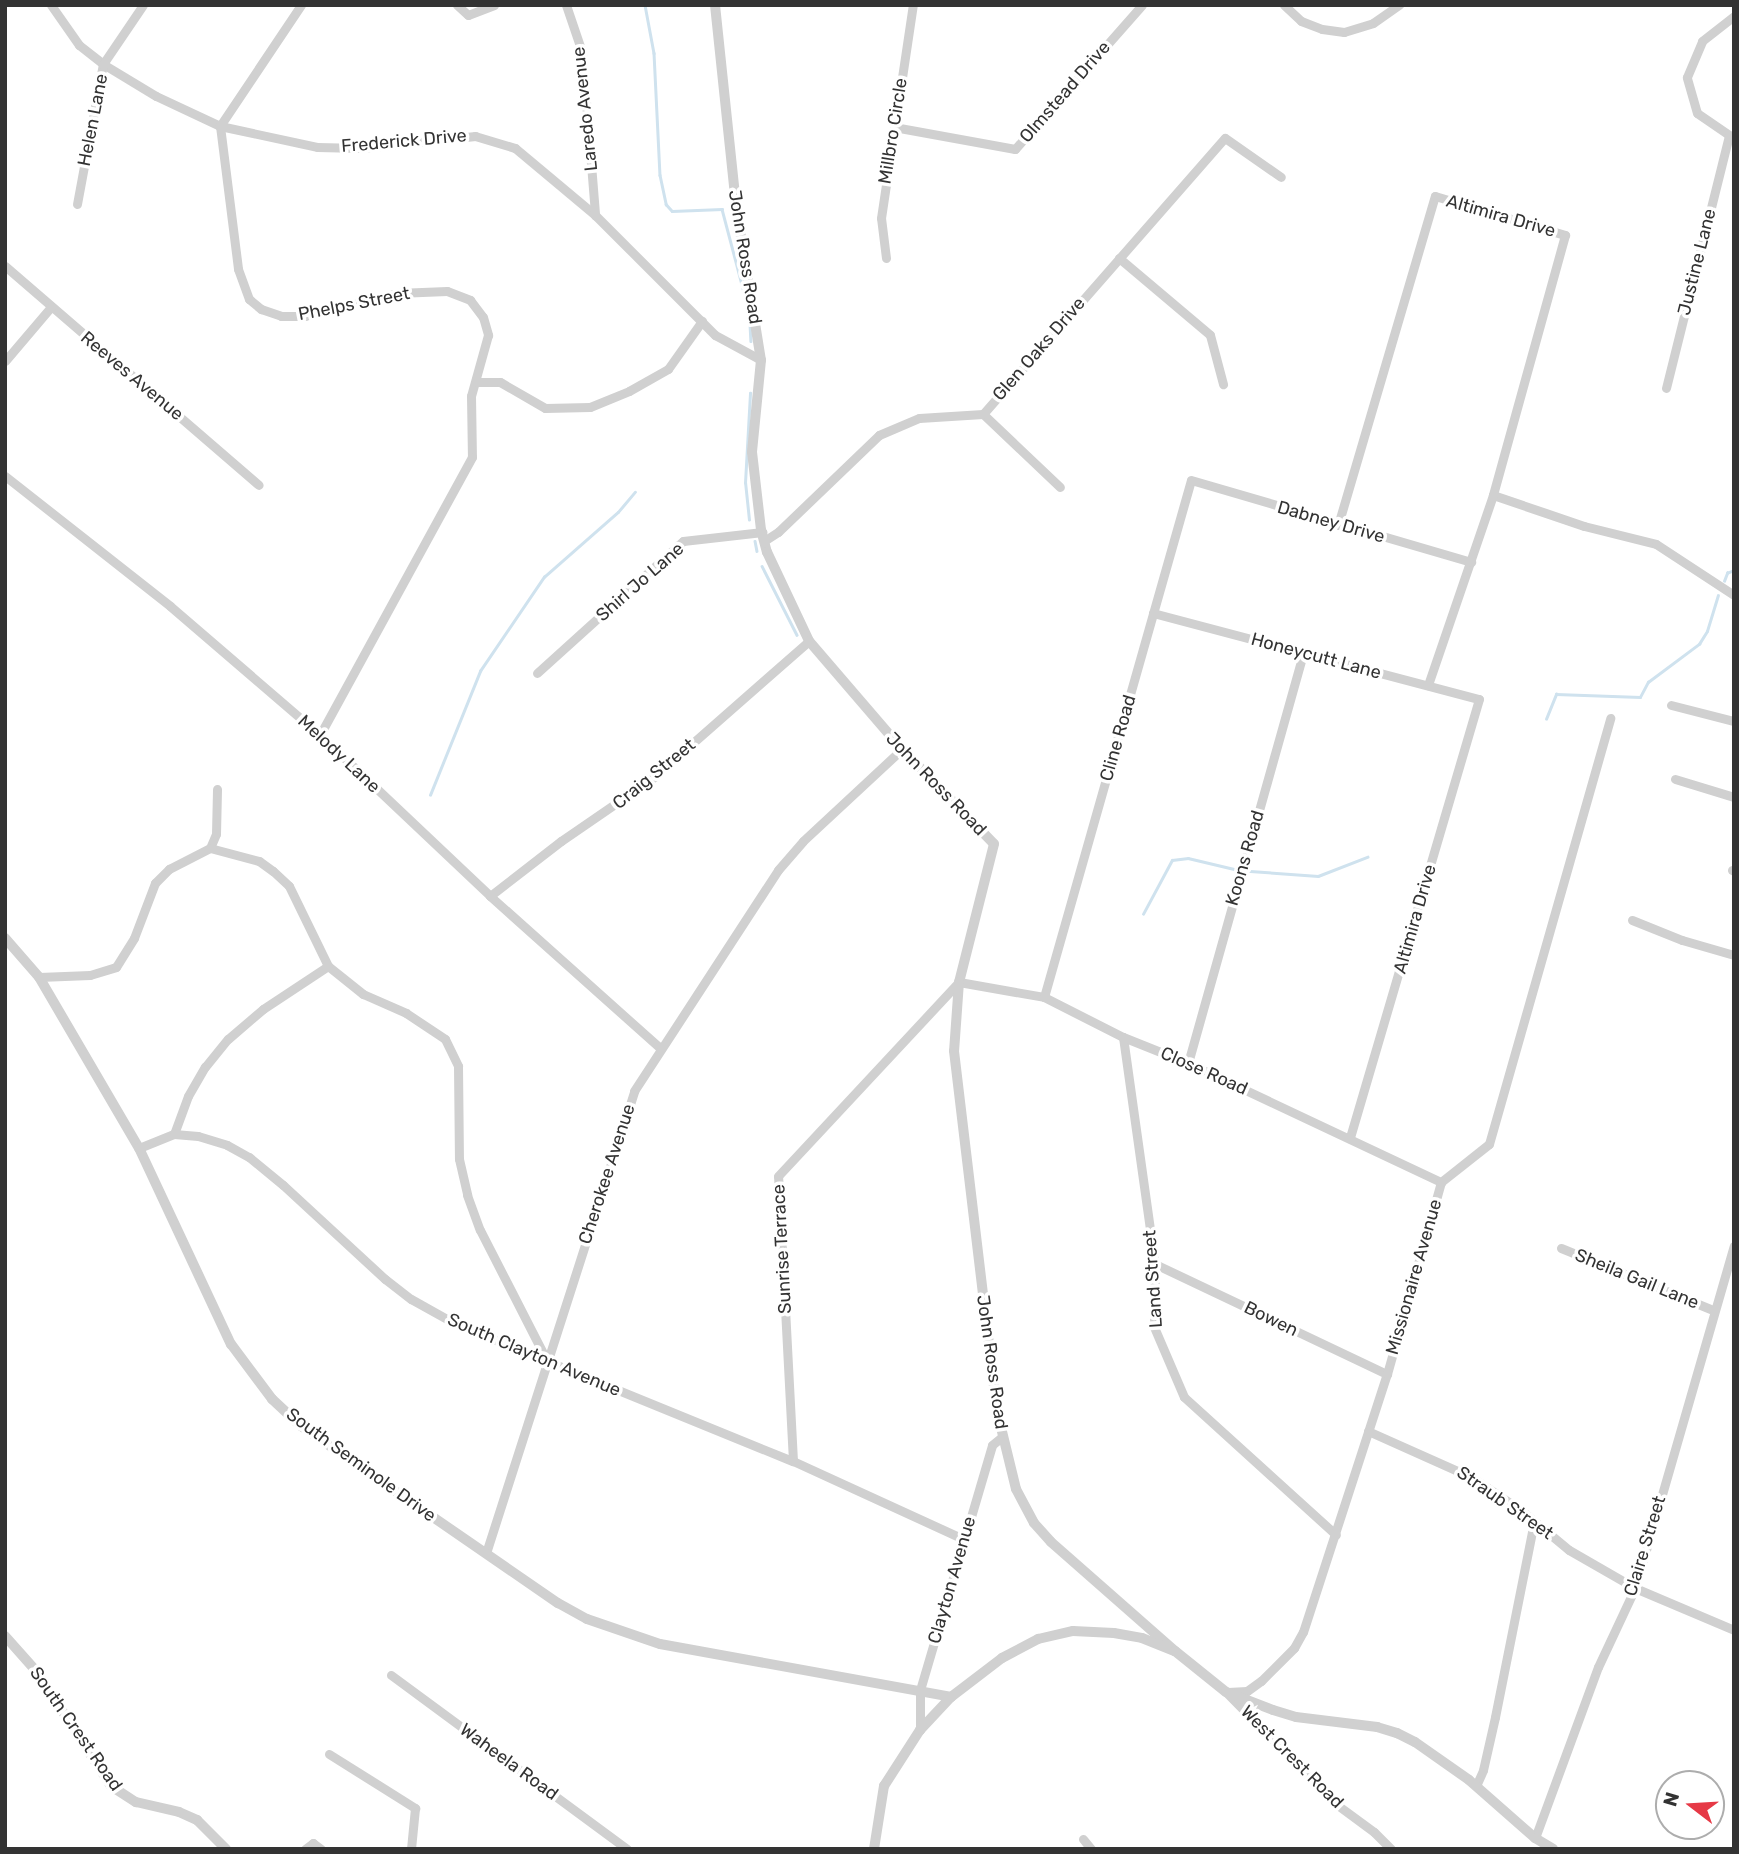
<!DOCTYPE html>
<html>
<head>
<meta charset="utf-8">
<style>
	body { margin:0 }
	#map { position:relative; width:1739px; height:1854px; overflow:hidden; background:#fff; font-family:Rubik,sans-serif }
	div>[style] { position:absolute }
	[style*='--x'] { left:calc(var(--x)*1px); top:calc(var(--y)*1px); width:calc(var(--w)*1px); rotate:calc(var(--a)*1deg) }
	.stream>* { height:2.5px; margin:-1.25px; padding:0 1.25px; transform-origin:1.25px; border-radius:1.25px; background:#cfe2ee }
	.minor>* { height:9px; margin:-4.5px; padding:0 4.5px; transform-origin:4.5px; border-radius:4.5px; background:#d0d0d0 }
	.tertiary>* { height:10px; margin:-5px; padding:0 5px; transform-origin:5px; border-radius:5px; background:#d0d0d0 }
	span { translate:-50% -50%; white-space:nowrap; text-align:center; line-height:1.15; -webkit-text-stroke:7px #fff; paint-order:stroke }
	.street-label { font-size:18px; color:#333 }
	.frame { position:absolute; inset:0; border:7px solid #333; pointer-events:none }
	.north { position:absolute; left:1655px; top:1770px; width:70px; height:70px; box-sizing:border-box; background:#fff; border:2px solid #adadad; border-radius:50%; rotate:287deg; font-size:19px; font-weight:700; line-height:28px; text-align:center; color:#333 }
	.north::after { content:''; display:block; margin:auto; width:24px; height:32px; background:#e63946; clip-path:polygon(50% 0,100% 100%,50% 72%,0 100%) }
</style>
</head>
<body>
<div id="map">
	<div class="stream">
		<i style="--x:645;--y:5;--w:49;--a:79.4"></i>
		<i style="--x:654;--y:53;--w:122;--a:87.2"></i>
		<i style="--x:660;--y:175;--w:30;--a:78"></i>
		<i style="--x:666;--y:204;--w:9;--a:49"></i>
		<i style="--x:672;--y:211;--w:50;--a:-2.3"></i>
		<i style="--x:722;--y:209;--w:94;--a:75.2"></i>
		<i style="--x:750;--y:324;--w:17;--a:87"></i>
		<i style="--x:749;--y:520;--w:37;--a:-96"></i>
		<i style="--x:745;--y:483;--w:90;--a:-86.8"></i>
		<i style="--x:755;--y:541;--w:10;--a:79"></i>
		<i style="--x:762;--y:566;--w:77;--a:63.1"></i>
		<i style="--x:1724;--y:581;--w:9;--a:-69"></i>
		<i style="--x:1727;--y:573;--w:8;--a:-23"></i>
		<i style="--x:1546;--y:719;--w:27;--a:-68"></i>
		<i style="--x:1556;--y:694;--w:84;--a:2"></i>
		<i style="--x:1640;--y:697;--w:17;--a:-62"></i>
		<i style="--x:1648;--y:682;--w:64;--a:-36.7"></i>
		<i style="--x:1699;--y:644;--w:15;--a:-58"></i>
		<i style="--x:1707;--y:631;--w:37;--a:-73"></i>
		<i style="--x:430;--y:795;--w:134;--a:-68"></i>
		<i style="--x:480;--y:671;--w:114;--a:-55.8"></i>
		<i style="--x:544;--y:577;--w:98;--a:-41.3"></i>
		<i style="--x:618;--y:512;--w:26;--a:-50"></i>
		<i style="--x:1250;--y:871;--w:68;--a:4.2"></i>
		<i style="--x:1318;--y:876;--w:53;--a:-21.2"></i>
		<i style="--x:1143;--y:914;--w:61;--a:-61.8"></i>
		<i style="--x:1172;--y:860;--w:16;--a:-7"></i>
		<i style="--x:1188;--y:858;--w:47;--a:13.4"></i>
	</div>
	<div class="minor">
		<i style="--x:51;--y:5;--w:49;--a:55"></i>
		<i style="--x:79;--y:45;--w:31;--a:38"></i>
		<i style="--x:103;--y:64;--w:62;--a:31.1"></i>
		<i style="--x:156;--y:96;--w:71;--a:25.1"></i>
		<i style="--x:220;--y:126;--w:99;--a:12.2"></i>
		<i style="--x:317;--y:147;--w:44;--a:1.3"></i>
		<i style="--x:361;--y:148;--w:115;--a:-6"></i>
		<i style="--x:475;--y:136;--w:42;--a:16.7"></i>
		<i style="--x:515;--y:148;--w:104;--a:39.9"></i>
		<i style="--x:595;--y:215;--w:170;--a:45"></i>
		<i style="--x:715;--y:335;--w:52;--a:28.5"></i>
		<i style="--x:301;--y:5;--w:146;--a:123.8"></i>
		<i style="--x:220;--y:126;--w:144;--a:82.8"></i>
		<i style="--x:238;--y:269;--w:32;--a:70"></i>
		<i style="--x:249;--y:299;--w:16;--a:40"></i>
		<i style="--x:261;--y:309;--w:21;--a:19"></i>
		<i style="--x:281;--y:316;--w:24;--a:0"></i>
		<i style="--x:305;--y:316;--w:95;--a:-14"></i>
		<i style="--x:397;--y:293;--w:50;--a:-2.3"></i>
		<i style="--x:447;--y:291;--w:25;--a:21"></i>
		<i style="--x:470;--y:300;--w:21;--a:53"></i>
		<i style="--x:483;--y:317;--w:19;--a:74"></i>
		<i style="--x:488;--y:335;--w:63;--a:105.6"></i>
		<i style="--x:471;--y:396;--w:61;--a:89.1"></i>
		<i style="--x:472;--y:457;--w:317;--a:118.7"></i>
		<i style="--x:457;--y:5;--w:15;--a:42"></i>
		<i style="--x:468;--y:15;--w:28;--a:-21"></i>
		<i style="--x:566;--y:5;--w:50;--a:71.2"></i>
		<i style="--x:582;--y:52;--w:164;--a:85.4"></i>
		<i style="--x:1284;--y:5;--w:23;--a:43"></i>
		<i style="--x:1301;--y:21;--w:22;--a:21"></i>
		<i style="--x:1322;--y:29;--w:22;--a:8"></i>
		<i style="--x:1344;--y:32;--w:30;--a:-17"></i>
		<i style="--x:1373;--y:23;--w:32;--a:-35"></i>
		<i style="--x:894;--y:127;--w:123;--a:10.3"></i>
		<i style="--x:1015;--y:149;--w:192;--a:-48.6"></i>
		<i style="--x:1732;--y:137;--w:42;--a:-145.6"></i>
		<i style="--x:1697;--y:113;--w:37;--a:-106"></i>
		<i style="--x:1687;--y:77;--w:39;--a:-67"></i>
		<i style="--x:1702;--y:41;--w:41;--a:-38"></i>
		<i style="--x:77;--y:204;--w:142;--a:-79.5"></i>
		<i style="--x:103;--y:64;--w:71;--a:-55.9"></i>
		<i style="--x:886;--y:258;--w:40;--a:-97.1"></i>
		<i style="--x:881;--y:218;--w:215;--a:-81.5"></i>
		<i style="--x:1119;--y:258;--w:119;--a:40.2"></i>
		<i style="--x:1210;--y:335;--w:51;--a:75.1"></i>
		<i style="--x:5;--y:266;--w:335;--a:40.8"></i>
		<i style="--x:5;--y:361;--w:71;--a:-49.6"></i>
		<i style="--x:476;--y:382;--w:24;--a:0"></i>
		<i style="--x:500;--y:382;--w:52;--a:30"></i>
		<i style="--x:545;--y:408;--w:45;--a:-1.3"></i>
		<i style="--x:590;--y:407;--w:42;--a:-22.3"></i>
		<i style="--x:629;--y:391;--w:45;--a:-29.4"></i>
		<i style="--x:668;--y:369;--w:59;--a:-54.7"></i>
		<i style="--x:1666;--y:388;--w:260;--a:-76"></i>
		<i style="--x:983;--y:414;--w:106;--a:43.5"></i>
		<i style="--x:5;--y:476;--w:210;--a:38.2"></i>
		<i style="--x:170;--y:606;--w:198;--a:40.7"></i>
		<i style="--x:320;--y:735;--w:234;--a:43.4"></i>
		<i style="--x:490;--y:896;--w:228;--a:41.8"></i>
		<i style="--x:1493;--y:495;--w:96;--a:18.8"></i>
		<i style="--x:1584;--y:526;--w:74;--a:14"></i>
		<i style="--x:1656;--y:544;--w:93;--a:33.2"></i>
		<i style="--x:1338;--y:525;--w:343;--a:-73.6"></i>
		<i style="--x:1435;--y:196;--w:136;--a:16.7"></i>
		<i style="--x:1565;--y:235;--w:270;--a:105.5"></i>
		<i style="--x:1493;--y:495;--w:201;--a:108.9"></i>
		<i style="--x:764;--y:541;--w:17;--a:-33"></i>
		<i style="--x:778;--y:532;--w:140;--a:-43.8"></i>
		<i style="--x:879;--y:435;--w:43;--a:-23"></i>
		<i style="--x:919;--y:418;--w:64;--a:-3.6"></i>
		<i style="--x:983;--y:414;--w:367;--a:-48.8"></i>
		<i style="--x:1225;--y:138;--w:68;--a:34.9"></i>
		<i style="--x:1153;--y:613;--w:337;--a:14.8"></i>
		<i style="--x:1479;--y:699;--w:458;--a:106.4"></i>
		<i style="--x:537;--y:673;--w:197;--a:-42.1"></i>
		<i style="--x:683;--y:541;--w:80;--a:-6.5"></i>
		<i style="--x:1671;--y:705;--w:65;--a:14.3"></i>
		<i style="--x:1675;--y:779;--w:62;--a:17"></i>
		<i style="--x:210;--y:848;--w:15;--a:-67"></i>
		<i style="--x:216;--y:834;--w:45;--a:-88.7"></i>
		<i style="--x:1732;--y:870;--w:2;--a:27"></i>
		<i style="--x:490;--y:896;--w:90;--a:-37.8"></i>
		<i style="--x:561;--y:841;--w:113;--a:-34.5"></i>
		<i style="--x:654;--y:777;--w:206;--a:-41.3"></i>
		<i style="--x:1632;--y:920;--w:54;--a:21.8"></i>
		<i style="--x:1682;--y:940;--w:54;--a:16.1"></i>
		<i style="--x:39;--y:977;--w:51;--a:-2.2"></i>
		<i style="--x:90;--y:975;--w:27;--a:-17"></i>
		<i style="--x:116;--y:967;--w:34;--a:-58"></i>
		<i style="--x:134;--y:938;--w:59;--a:-69.1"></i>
		<i style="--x:155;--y:883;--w:20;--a:-45"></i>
		<i style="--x:169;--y:869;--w:46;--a:-27.1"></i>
		<i style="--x:210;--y:848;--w:51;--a:14.9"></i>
		<i style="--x:259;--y:861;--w:17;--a:36"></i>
		<i style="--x:273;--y:871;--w:22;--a:43"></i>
		<i style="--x:289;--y:886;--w:89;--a:64"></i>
		<i style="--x:328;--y:966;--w:45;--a:38.7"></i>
		<i style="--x:363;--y:994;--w:47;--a:23.8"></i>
		<i style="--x:406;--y:1013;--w:47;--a:33.7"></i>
		<i style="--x:445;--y:1039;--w:30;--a:64"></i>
		<i style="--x:458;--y:1066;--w:93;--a:89.4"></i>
		<i style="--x:459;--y:1159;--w:37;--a:77"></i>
		<i style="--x:467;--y:1195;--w:37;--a:70"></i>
		<i style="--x:480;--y:1230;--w:147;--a:62.9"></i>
		<i style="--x:1044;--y:997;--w:537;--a:-74.13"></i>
		<i style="--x:1191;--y:480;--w:292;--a:16.3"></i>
		<i style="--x:1123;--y:1037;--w:229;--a:82"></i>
		<i style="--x:1155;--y:1264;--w:63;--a:90.9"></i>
		<i style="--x:1154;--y:1327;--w:76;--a:66.8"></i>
		<i style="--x:1184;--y:1397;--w:205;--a:42.2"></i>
		<i style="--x:1188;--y:1063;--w:426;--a:-74.3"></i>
		<i style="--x:174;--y:1134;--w:40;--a:-69.8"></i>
		<i style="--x:188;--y:1096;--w:34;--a:-60"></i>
		<i style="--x:205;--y:1067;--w:36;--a:-51"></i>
		<i style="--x:228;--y:1039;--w:46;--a:-40.6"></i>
		<i style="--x:263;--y:1009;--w:78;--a:-33.5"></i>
		<i style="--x:139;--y:1148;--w:38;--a:-22"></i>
		<i style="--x:174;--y:1134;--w:24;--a:5"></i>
		<i style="--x:198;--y:1136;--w:30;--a:17"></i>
		<i style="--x:227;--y:1145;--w:25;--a:29"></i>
		<i style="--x:249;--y:1157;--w:44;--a:39.5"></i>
		<i style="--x:283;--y:1185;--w:139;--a:42.7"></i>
		<i style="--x:385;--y:1279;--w:33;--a:38"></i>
		<i style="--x:411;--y:1299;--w:49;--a:29.2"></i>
		<i style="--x:454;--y:1323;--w:366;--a:22.2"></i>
		<i style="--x:793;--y:1461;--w:187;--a:24.6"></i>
		<i style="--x:1561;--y:1248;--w:164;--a:22.2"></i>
		<i style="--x:1155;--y:1264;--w:257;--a:25.4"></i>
		<i style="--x:1368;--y:1431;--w:115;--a:24.1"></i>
		<i style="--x:1473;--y:1478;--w:59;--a:34"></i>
		<i style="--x:1522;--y:1511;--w:61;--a:39.7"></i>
		<i style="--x:1569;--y:1550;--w:76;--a:29.9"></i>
		<i style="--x:1635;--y:1588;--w:108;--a:23"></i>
		<i style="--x:793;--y:1461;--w:285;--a:-93"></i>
		<i style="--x:778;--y:1176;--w:265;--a:-47"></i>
		<i style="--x:959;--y:982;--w:86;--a:10"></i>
		<i style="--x:1044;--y:997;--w:89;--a:26.9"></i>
		<i style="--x:1123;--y:1037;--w:70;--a:21.8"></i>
		<i style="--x:1188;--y:1063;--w:280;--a:25.2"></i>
		<i style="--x:486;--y:1553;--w:485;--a:-72.2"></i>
		<i style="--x:634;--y:1091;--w:264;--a:-56.9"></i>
		<i style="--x:778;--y:870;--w:38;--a:-49"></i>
		<i style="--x:803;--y:841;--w:135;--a:-42.9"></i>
		<i style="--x:391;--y:1675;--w:293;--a:36.4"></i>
		<i style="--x:1228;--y:1692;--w:19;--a:-3"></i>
		<i style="--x:1247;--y:1691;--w:17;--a:-36"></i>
		<i style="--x:1261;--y:1681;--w:47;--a:-45"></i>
		<i style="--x:1294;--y:1648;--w:18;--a:-61"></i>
		<i style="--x:1303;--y:1632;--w:271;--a:-72"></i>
		<i style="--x:1387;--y:1374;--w:199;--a:-74.3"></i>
		<i style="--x:1441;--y:1182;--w:61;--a:-38.4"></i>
		<i style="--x:1489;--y:1144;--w:443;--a:-74.1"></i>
		<i style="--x:1227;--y:1693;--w:156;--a:45.5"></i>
		<i style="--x:1336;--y:1804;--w:47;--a:36.4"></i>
		<i style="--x:1374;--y:1832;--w:24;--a:45"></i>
		<i style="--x:920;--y:1730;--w:40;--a:-90"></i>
		<i style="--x:920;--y:1690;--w:255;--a:-73.6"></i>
		<i style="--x:992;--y:1445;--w:13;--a:-39"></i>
		<i style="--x:329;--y:1754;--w:102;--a:32.1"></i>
		<i style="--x:415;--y:1808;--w:41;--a:95.6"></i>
		<i style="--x:1476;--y:1786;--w:17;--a:-66"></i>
		<i style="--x:1483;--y:1770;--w:54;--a:-77.2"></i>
		<i style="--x:1495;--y:1717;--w:200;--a:-78.7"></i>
		<i style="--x:1535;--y:1838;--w:182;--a:-69.8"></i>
		<i style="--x:1598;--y:1667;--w:87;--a:-64.9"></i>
		<i style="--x:1635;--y:1588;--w:356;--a:-73.9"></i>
		<i style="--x:1083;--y:1839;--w:13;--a:51"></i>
		<i style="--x:305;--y:1849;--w:10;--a:-37"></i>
		<i style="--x:313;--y:1843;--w:10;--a:37"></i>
	</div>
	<div class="tertiary">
		<i style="--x:715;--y:5;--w:202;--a:84"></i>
		<i style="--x:736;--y:206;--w:156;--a:80.8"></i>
		<i style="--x:761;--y:360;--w:92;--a:95.6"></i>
		<i style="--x:752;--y:452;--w:79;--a:83.4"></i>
		<i style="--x:761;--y:530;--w:23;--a:75"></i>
		<i style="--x:767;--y:552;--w:98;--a:64.7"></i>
		<i style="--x:809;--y:641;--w:143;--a:49.3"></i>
		<i style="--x:902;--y:749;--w:132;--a:45.9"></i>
		<i style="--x:994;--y:844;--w:142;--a:104.2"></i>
		<i style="--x:959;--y:982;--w:69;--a:94.1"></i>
		<i style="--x:954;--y:1051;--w:363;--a:83.2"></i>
		<i style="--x:997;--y:1411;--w:80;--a:76.3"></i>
		<i style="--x:1016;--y:1489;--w:38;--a:62"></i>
		<i style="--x:1034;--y:1523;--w:25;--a:48"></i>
		<i style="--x:1051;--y:1542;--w:165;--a:41.3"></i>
		<i style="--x:5;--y:938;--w:52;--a:48.9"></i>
		<i style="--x:39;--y:977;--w:198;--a:59.7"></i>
		<i style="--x:139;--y:1148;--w:217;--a:64.9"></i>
		<i style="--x:231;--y:1344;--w:69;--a:53.3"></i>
		<i style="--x:272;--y:1399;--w:40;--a:43"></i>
		<i style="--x:301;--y:1426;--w:312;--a:34.6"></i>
		<i style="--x:558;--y:1603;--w:33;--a:29"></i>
		<i style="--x:587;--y:1619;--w:77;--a:18.9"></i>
		<i style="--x:660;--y:1644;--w:296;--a:10.3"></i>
		<i style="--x:5;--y:1636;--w:48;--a:48.4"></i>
		<i style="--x:37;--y:1672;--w:136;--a:57"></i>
		<i style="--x:111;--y:1786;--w:30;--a:33"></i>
		<i style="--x:136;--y:1802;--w:44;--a:13.1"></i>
		<i style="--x:179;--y:1812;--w:20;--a:24"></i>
		<i style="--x:197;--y:1820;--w:41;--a:45"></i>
		<i style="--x:874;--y:1849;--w:64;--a:-81"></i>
		<i style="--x:884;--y:1786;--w:67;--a:-57.3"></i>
		<i style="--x:920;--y:1730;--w:45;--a:-46.8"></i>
		<i style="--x:951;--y:1697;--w:64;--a:-37.4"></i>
		<i style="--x:1002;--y:1658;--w:41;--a:-27.8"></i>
		<i style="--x:1038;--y:1639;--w:36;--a:-13"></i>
		<i style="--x:1073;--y:1631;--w:41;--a:2.8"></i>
		<i style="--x:1114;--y:1633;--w:28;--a:10"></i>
		<i style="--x:1142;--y:1638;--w:35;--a:22"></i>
		<i style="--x:1175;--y:1651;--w:65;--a:38.8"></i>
		<i style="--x:1226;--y:1692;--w:50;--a:21"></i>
		<i style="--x:1273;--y:1710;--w:24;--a:17"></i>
		<i style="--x:1296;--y:1717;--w:82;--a:7"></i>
		<i style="--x:1377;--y:1727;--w:21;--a:17"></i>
		<i style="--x:1397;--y:1733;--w:20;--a:27"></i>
		<i style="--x:1415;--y:1742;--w:66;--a:35.1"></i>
		<i style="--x:1469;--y:1780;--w:88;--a:41.3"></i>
		<i style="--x:1535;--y:1838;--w:21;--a:31"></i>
	</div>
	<div class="street-label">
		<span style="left:1065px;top:92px;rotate:-49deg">Olmstead Drive</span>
		<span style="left:585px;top:109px;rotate:-96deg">Laredo Avenue</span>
		<span style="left:93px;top:120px;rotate:-79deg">Helen Lane</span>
		<span style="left:893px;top:131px;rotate:-81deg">Millbro Circle</span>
		<span style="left:404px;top:141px;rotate:-5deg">Frederick Drive</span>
		<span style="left:1501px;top:216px;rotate:16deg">Altimira Drive</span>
		<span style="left:745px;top:257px;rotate:81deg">John Ross Road</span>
		<span style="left:1697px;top:262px;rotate:-76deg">Justine Lane</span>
		<span style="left:354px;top:304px;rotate:-11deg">Phelps Street</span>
		<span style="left:1039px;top:349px;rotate:-49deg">Glen Oaks Drive</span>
		<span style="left:132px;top:376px;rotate:40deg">Reeves Avenue</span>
		<span style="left:1331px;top:522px;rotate:16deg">Dabney Drive</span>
		<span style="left:640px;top:582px;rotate:-41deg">Shirl Jo Lane</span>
		<span style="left:1316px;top:656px;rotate:15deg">Honeycutt Lane</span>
		<span style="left:1118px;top:738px;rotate:-74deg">Cline Road</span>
		<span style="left:339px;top:754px;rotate:43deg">Melody Lane</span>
		<span style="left:654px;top:774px;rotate:-39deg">Craig Street</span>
		<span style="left:936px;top:784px;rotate:46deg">John Ross Road</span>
		<span style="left:1245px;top:858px;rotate:-74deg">Koons Road</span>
		<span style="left:1415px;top:919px;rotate:-74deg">Altimira Drive</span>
		<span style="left:1204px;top:1071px;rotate:24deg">Close Road</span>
		<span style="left:607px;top:1174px;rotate:-72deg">Cherokee Avenue</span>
		<span style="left:782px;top:1249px;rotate:-93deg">Sunrise Terrace</span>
		<span style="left:1414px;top:1277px;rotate:-74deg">Missionaire Avenue</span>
		<span style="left:1153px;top:1279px;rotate:-94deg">Land Street</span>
		<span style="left:1637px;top:1279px;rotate:22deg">Sheila Gail Lane</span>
		<span style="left:1271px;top:1319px;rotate:26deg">Bowen</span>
		<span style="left:534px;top:1355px;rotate:23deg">South Clayton Avenue</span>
		<span style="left:992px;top:1362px;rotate:82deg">John Ross Road</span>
		<span style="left:361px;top:1465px;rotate:36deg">South Seminole Drive</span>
		<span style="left:1505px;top:1503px;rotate:35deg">Straub Street</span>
		<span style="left:1645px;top:1546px;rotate:-73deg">Claire Street</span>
		<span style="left:952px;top:1580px;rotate:-74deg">Clayton Avenue</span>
		<span style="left:76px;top:1729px;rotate:55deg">South Crest Road</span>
		<span style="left:1292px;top:1757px;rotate:45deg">West Crest Road</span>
		<span style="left:509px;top:1762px;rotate:36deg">Waheela Road</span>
	</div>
	<div class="frame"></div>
	<div class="north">N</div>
</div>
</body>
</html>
